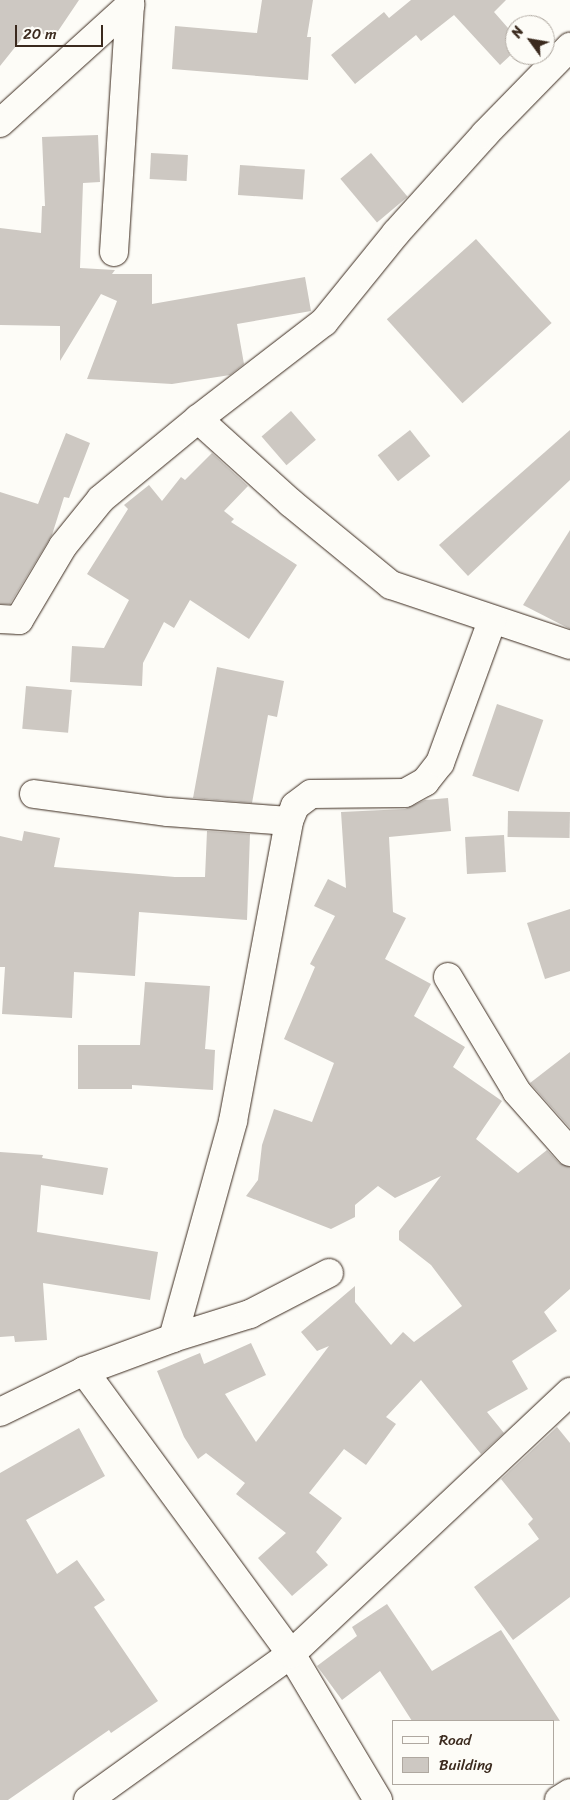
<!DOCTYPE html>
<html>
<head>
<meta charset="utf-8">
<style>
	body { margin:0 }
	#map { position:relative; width:570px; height:1800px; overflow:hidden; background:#fdfcf7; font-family:Sriracha,sans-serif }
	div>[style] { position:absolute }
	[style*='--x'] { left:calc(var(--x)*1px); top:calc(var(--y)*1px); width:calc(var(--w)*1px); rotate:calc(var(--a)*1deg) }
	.building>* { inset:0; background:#cdc8c2; transform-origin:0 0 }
	.roads { filter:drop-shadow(0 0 1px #3b2a1e) drop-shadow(0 0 1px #3b2a1e) }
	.minor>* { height:28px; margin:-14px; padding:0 14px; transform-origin:14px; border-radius:14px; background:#fdfcf7 }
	span { translate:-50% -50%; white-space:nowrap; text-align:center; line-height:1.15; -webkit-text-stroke:4px #fdfcf7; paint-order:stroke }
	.legend { position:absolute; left:392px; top:1720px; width:162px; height:65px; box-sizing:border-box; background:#fdfcf7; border:1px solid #afa8a0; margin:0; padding:6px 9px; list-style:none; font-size:15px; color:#3b2a1e }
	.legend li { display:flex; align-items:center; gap:10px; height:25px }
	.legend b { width:25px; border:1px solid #afa8a0 }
	.north { position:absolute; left:505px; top:15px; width:50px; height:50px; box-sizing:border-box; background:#fdfcf7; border:1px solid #afa8a0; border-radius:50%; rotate:302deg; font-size:14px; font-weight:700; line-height:20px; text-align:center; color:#3b2a1e }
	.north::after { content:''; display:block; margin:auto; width:18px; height:22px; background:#3b2a1e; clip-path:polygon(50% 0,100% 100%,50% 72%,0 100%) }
	.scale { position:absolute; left:15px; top:25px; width:88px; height:22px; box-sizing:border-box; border:2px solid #3b2a1e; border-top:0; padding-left:6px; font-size:15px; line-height:18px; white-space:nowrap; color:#3b2a1e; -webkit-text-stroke:4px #fdfcf7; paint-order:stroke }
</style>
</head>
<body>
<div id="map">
	<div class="building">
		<i style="clip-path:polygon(0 0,79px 0,52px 40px,32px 26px,0 66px)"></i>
		<i style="clip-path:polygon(262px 0,313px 0,307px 37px,311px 37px,308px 80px,172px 69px,175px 26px,257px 33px)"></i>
		<i style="clip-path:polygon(411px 0,506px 0,494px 12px,515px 36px,515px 51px,500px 65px,454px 15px,421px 41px,416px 35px,355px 84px,331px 55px,384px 12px,389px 18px)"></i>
		<i style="clip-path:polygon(98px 135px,100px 182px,83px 183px,80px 268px,115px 270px,112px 274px,152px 274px,152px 304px,305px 277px,311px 311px,237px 324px,244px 364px,230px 375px,172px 384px,87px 379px,117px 301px,101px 294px,60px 361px,60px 326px,0 325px,0 228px,41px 233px,42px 206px,45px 206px,42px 137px)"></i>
		<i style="left:151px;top:153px;width:37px;height:26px;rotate:3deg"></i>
		<i style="left:371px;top:153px;width:57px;height:40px;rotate:50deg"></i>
		<i style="left:240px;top:165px;width:65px;height:30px;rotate:4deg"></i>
		<i style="left:476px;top:239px;width:113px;height:120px;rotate:48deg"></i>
		<i style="left:291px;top:411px;width:38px;height:39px;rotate:49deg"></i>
		<i style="left:410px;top:430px;width:33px;height:41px;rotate:52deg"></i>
		<i style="clip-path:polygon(570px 430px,570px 480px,468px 576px,439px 545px)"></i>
		<i style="clip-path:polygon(66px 433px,90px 443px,69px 498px,64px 497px,52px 535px,10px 604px,0 604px,0 492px,38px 504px)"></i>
		<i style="clip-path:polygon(212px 453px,248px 486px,224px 511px,234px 519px,231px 522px,297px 565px,249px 639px,190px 600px,174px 628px,164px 622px,143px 663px,142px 686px,70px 682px,72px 646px,104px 648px,129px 600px,87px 574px,128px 509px,124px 505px,149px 485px,162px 501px,181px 477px,185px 480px)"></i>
		<i style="clip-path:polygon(570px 530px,570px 629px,523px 605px)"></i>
		<i style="clip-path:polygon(217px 667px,284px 681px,277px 717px,268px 715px,252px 803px,193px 798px)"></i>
		<i style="left:26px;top:686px;width:46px;height:43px;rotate:5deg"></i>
		<i style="left:497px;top:704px;width:49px;height:76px;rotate:19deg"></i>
		<i style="clip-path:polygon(448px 798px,451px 831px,389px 837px,393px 912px,406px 918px,385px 959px,431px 984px,414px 1016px,465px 1047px,453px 1067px,502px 1101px,476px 1139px,518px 1173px,547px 1150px,559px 1163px,570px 1167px,570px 1289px,544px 1312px,557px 1331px,512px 1361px,528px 1389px,487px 1412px,504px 1433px,481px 1454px,421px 1380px,386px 1417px,396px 1424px,366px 1465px,344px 1449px,309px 1493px,342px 1518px,316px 1552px,328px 1565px,292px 1596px,258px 1558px,286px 1533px,236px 1494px,245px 1483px,206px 1453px,198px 1459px,184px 1437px,157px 1371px,200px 1353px,204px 1364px,251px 1343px,266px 1375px,225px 1394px,256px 1442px,329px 1346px,317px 1351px,301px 1332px,355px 1286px,355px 1302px,391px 1345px,403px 1332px,414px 1342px,462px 1306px,431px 1265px,399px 1240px,399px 1231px,441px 1176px,395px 1198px,378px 1186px,355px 1205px,355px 1217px,331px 1229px,246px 1196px,258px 1180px,262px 1145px,274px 1109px,312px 1122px,334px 1063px,284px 1039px,315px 967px,310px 964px,335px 916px,314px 906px,328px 879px,346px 888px,341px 812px,405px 809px,425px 800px)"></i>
		<i style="left:508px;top:811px;width:62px;height:26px;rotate:1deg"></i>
		<i style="clip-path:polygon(24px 831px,60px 838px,54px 867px,175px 877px,205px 877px,207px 831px,250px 834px,247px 920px,139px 912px,135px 976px,74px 972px,72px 1018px,2px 1014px,5px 967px,0 967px,0 836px,22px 841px)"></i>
		<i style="left:504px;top:835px;width:37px;height:39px;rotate:87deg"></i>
		<i style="clip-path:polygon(570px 909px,570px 971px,545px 979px,527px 923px)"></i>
		<i style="clip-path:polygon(145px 982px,210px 986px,205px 1049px,215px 1050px,213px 1090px,132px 1085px,132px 1089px,78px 1089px,78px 1045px,140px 1045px)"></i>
		<i style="clip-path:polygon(570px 1052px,570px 1128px,530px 1083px)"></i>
		<i style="clip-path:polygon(0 1152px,43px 1155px,42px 1158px,108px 1168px,103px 1195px,41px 1185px,37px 1232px,158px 1252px,150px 1300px,43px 1283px,47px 1340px,15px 1342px,14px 1336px,0 1337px)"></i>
		<i style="clip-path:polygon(557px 1427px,570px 1443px,570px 1597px,513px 1640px,474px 1587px,539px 1539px,528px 1524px,533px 1519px,501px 1479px)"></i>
		<i style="clip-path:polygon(79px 1428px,105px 1476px,26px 1520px,57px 1574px,77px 1560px,105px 1600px,94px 1607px,158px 1701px,111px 1733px,109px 1730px,8px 1800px,0 1800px,0 1473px)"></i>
		<i style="clip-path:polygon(387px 1604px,432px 1671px,501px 1630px,560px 1721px,412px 1721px,380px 1671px,342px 1700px,317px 1666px,357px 1636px,352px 1627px)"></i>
	</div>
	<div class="roads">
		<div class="minor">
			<i style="--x:0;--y:123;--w:176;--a:-42.2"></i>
			<i style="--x:130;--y:5;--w:5;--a:-90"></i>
			<i style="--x:114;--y:252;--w:248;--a:-86.3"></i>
			<i style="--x:198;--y:419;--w:125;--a:42.1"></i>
			<i style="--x:291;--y:503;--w:129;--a:39.4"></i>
			<i style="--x:391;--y:585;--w:189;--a:18.5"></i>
			<i style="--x:0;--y:619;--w:19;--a:3"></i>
			<i style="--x:19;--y:620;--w:86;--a:-59.3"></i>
			<i style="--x:63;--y:546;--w:60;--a:-51"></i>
			<i style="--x:101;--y:499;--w:126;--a:-39.5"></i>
			<i style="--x:198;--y:419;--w:159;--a:-37.6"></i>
			<i style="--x:324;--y:322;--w:114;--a:-51"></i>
			<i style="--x:396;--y:233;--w:133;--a:-48"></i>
			<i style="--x:485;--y:134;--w:122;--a:-45.7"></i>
			<i style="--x:34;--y:794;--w:135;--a:7.7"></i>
			<i style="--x:168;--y:812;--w:121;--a:4.3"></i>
			<i style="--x:448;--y:977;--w:134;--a:59"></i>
			<i style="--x:517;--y:1092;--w:80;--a:48.5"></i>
			<i style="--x:173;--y:1338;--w:225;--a:-74.5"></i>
			<i style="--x:233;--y:1121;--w:305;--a:-79.4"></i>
			<i style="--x:289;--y:821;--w:16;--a:-68"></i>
			<i style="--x:295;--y:806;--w:20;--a:-37"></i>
			<i style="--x:311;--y:794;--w:94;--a:-0.6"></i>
			<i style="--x:405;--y:793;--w:23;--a:-29"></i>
			<i style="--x:425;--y:782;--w:24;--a:-52"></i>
			<i style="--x:440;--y:763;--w:151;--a:-69.9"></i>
			<i style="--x:84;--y:1371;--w:351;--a:53.8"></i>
			<i style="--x:291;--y:1654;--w:170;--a:59.2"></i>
			<i style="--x:0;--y:1412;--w:93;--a:-26"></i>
			<i style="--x:84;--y:1371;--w:95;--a:-20.3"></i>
			<i style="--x:173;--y:1338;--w:81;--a:-17.3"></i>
			<i style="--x:250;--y:1314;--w:89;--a:-27.4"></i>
			<i style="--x:88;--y:1800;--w:250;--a:-35.7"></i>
			<i style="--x:291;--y:1654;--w:383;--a:-43.2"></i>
			<i style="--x:559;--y:1800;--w:13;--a:-32"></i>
		</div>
	</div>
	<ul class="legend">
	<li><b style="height:6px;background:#fdfcf7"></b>Road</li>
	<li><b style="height:14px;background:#cdc8c2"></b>Building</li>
	</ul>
	<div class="north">N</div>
	<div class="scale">20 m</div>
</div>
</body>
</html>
